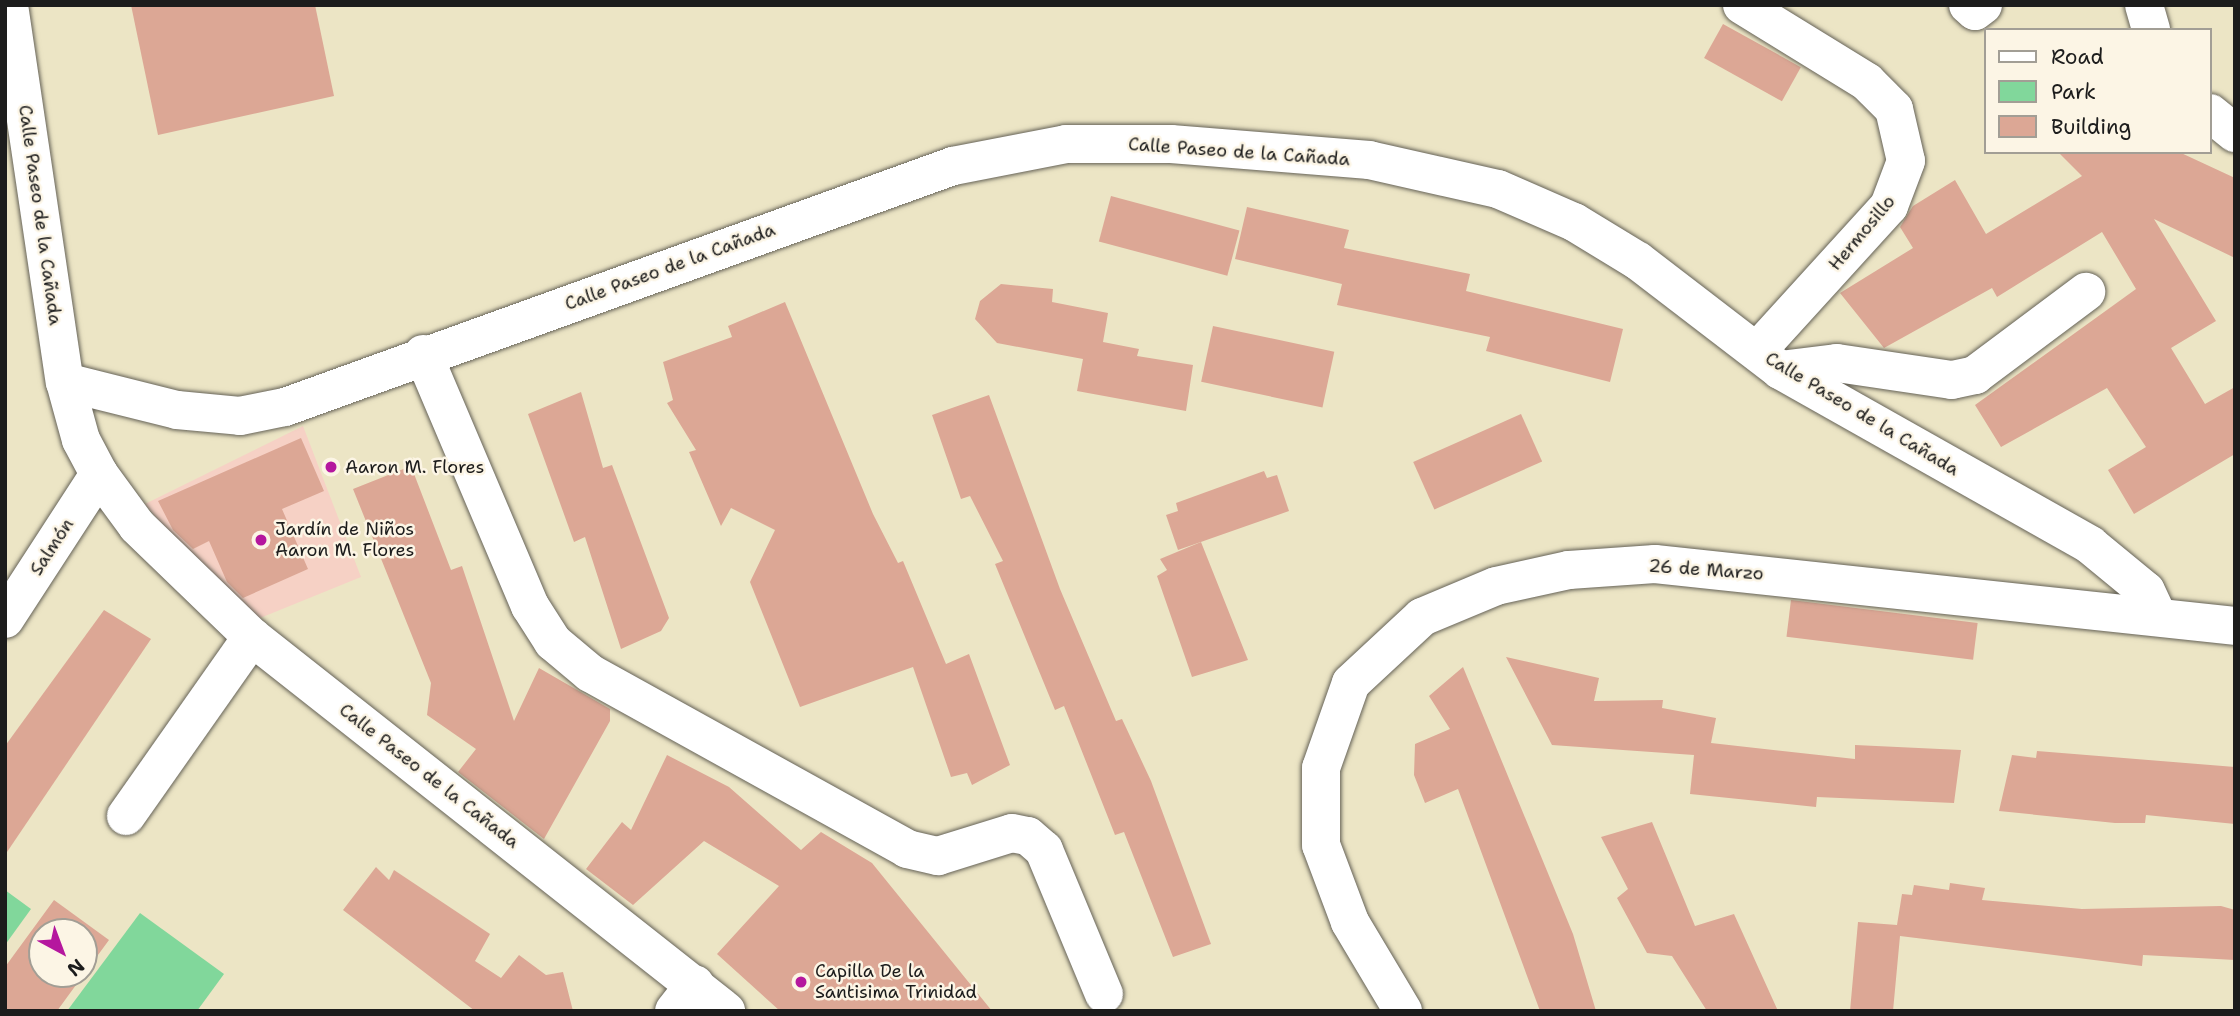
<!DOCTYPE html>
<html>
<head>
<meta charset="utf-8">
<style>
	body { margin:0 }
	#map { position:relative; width:2240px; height:1016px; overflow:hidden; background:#ece5c5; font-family:"Shantell Sans",sans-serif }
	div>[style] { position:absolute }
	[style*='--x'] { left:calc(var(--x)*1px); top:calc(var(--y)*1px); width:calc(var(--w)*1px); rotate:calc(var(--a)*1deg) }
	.built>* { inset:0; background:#f6d1c5 }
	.green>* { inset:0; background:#81d79b }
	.building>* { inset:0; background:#dca795; transform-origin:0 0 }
	.roads { filter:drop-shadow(0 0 2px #656257) drop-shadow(0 0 2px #656257) }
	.minor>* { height:38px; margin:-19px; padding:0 19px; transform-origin:19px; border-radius:19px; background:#fff }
	.dots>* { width:19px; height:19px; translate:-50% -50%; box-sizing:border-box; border:4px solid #fcf5e5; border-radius:50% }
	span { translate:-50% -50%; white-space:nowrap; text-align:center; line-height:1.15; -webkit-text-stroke:5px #fcf5e5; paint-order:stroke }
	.street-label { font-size:18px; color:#1c1c1c }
	.poi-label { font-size:18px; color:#1c1c1c }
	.left { translate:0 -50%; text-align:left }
	.frame { position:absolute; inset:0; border:7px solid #1c1c1c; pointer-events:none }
	.legend { position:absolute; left:1984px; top:28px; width:228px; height:126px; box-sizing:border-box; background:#fcf5e5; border:2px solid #a29e95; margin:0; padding:9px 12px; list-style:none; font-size:21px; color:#1c1c1c }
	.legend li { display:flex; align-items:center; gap:14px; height:35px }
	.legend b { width:35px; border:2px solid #a29e95 }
	.north { position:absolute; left:28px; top:918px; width:70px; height:70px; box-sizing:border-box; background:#fcf5e5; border:2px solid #a29e95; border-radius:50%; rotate:139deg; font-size:19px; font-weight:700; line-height:28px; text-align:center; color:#1c1c1c }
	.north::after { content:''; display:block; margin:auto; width:24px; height:32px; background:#b5179e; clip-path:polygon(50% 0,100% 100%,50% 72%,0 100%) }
</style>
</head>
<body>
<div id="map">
	<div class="built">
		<i style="clip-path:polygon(303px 426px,361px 577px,243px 625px,145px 504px)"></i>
	</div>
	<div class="green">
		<i style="clip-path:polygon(5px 890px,31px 909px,5px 945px)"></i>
		<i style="clip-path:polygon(140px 913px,224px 974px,197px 1011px,67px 1011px)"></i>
	</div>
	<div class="building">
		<i style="clip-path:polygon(131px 5px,315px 5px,334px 96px,158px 135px)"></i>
		<i style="left:1723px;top:24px;width:89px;height:39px;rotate:29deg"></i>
		<i style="clip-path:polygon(2058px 152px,2179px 152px,2235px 178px,2235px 258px,2154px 219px,2216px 321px,2171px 348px,2205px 404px,2235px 387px,2235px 454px,2134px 514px,2108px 470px,2146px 447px,2107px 388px,2001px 447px,1975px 405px,2136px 289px,2102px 232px,1997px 297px,1992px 288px,1884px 348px,1840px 293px,1913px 248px,1900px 227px,1913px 206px,1955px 180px,1986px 234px,2082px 176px)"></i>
		<i style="left:1111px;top:196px;width:133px;height:47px;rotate:15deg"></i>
		<i style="clip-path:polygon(1247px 207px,1349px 230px,1344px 248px,1470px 274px,1466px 291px,1623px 329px,1610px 382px,1486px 351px,1490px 337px,1337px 305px,1342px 284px,1235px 259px)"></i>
		<i style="clip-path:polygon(1001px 284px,1053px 289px,1052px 302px,1108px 313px,1103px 342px,1139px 349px,1137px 356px,1193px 365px,1186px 411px,1077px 391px,1083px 359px,997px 343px,975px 319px,980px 301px)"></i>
		<i style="clip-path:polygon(785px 302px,873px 514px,898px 563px,903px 561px,946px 664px,969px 654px,1010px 765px,972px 785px,967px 773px,951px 777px,913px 667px,800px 707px,750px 582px,775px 530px,731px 508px,721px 526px,689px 452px,696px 450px,667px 403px,673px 400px,663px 362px,732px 337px,728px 326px)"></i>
		<i style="left:1213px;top:326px;width:124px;height:57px;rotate:12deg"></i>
		<i style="clip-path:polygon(581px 392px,603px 468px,612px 465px,669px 618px,661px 631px,621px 649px,585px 537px,574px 542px,528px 414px)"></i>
		<i style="clip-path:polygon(989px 395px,1060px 589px,1116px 721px,1122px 719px,1151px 781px,1211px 944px,1173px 957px,1124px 832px,1115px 835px,1064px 706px,1055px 710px,995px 564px,1003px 561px,970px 496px,961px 499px,932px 415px)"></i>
		<i style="left:1521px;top:414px;width:52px;height:118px;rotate:66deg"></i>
		<i style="clip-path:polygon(301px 438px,324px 491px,282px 509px,308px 569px,243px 598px,227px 582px,209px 541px,193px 549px,173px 530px,158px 501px)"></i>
		<i style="clip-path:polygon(411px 466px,451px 570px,462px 566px,514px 721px,539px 668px,610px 709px,610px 721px,544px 839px,458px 772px,476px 749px,427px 715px,431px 683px,353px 489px)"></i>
		<i style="clip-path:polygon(1264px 471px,1267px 478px,1277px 475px,1289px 511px,1178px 550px,1166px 515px,1178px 511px,1176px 503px)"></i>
		<i style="clip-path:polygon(1201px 542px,1248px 660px,1192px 677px,1157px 576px,1167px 570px,1160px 559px)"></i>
		<i style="left:1791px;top:600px;width:188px;height:37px;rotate:7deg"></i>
		<i style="clip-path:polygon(104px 610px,151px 639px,5px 855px,5px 746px)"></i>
		<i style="clip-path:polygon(1506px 657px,1599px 678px,1594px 701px,1663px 700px,1662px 708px,1716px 718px,1711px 743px,1855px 759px,1855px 745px,1961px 750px,1954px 803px,1817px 797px,1816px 807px,1690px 794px,1694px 755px,1552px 745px)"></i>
		<i style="clip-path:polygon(1463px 667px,1573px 934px,1596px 1011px,1540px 1011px,1458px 789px,1425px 803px,1414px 775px,1415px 744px,1450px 729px,1429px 696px)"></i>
		<i style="clip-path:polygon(2037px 751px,2235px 767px,2235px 824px,2146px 815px,2145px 823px,2115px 823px,1999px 811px,2012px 755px,2036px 758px)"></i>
		<i style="clip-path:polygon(667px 755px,729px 787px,801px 850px,821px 832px,872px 863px,992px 1011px,780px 1011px,717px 954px,779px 886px,704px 841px,633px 905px,586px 869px,622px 822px,631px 830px)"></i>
		<i style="clip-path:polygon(1652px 822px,1695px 926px,1734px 914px,1778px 1011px,1707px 1011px,1672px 956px,1647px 953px,1617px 898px,1628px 889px,1601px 837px)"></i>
		<i style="clip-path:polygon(376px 867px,389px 880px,394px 870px,490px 934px,475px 961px,501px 978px,519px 955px,546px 975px,563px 972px,573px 1011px,475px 1011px,343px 910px)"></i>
		<i style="clip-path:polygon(1950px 883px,1985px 888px,1982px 900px,2082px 909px,2221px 906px,2235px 910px,2235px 960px,2143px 955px,2142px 966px,1900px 936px,1893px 1011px,1850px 1011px,1858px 922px,1897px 925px,1902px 894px,1912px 895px,1914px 885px,1949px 890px)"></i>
		<i style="clip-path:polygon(54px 900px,109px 940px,84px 974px,84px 932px,42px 932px,42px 974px,84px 974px,57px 1011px,5px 1011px,5px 967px)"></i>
	</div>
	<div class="roads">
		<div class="minor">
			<i style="--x:9;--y:5;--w:381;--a:81.6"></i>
			<i style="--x:65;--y:382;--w:60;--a:74.6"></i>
			<i style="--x:81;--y:440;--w:38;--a:62"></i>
			<i style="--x:99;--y:474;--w:64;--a:53.8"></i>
			<i style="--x:137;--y:526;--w:160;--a:44"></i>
			<i style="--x:252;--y:637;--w:604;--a:38.27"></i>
			<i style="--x:1742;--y:5;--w:147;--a:31.6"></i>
			<i style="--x:1867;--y:82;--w:38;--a:45"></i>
			<i style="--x:1894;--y:109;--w:53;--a:77"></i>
			<i style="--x:1906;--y:161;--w:48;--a:110.7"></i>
			<i style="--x:1889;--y:206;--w:196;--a:132.3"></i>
			<i style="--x:1968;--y:5;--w:9;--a:41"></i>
			<i style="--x:1975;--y:11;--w:10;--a:-37"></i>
			<i style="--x:2144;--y:5;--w:26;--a:74"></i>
			<i style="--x:2210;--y:113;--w:32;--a:39"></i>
			<i style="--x:423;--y:354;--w:274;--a:67"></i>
			<i style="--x:530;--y:606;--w:43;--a:57.4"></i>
			<i style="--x:553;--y:642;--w:48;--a:40"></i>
			<i style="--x:590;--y:673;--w:363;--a:29"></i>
			<i style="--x:907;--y:849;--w:32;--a:13"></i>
			<i style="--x:938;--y:856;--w:77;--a:-17.3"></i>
			<i style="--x:1012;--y:833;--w:16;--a:11"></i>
			<i style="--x:1028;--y:836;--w:21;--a:41"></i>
			<i style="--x:1044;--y:850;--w:156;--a:67.4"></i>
			<i style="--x:1780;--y:370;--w:57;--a:-7"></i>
			<i style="--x:1837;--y:363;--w:116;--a:8.4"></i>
			<i style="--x:1952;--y:380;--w:24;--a:-12"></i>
			<i style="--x:1975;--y:375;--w:139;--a:-36.8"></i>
			<i style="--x:65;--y:382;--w:115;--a:14"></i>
			<i style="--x:177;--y:410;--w:63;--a:5.4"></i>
			<i style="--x:240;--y:416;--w:46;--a:-11.3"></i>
			<i style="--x:285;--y:407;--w:710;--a:-19.84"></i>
			<i style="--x:953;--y:166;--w:115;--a:-11"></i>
			<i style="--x:1066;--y:144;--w:105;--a:0"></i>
			<i style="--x:1171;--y:144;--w:199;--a:4.6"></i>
			<i style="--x:1369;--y:160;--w:132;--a:12.7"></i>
			<i style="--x:1498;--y:189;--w:83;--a:23.5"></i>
			<i style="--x:1574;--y:222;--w:75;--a:31.4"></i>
			<i style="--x:1638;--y:261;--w:179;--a:37.5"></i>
			<i style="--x:1780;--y:370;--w:356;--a:29.4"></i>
			<i style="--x:2090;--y:545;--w:72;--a:39.4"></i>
			<i style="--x:2146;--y:591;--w:26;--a:65"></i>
			<i style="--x:5;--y:619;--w:173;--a:-57"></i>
			<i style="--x:126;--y:816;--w:219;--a:-54.9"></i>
			<i style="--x:674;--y:1011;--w:34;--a:-52"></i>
			<i style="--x:1403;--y:1011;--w:104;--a:-120.8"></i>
			<i style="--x:1350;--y:922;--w:82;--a:-110.6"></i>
			<i style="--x:1321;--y:845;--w:77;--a:-90"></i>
			<i style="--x:1321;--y:768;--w:90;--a:-70.6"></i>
			<i style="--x:1351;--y:683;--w:97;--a:-42.9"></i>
			<i style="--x:1422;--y:617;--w:80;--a:-22.7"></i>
			<i style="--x:1496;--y:586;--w:75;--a:-12.4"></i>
			<i style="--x:1569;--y:570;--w:86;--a:-4"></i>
			<i style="--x:1655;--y:564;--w:583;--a:6.1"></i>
		</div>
	</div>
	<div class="dots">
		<i style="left:331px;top:467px;background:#b5179e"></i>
		<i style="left:261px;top:540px;background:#b5179e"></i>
		<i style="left:801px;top:982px;background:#b5179e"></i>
	</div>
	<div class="street-label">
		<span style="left:1239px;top:152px;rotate:4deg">Calle Paseo de la Cañada</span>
		<span style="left:40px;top:215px;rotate:82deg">Calle Paseo de la Cañada</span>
		<span style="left:1862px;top:233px;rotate:-50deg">Hermosillo</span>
		<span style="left:670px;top:267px;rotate:-20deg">Calle Paseo de la Cañada</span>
		<span style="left:1862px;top:414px;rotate:31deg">Calle Paseo de la Cañada</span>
		<span style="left:52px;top:547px;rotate:-57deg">Salmón</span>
		<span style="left:1706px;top:570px;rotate:4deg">26 de Marzo</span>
		<span style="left:429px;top:776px;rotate:38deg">Calle Paseo de la Cañada</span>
	</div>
	<div class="poi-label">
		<span class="left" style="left:345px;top:467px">Aaron M. Flores</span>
		<span class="left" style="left:275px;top:540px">Jardín de Niños<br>Aaron M. Flores</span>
		<span class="left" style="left:815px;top:982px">Capilla De la<br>Santisima Trinidad</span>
	</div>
	<div class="frame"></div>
	<ul class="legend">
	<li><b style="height:9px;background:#fff"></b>Road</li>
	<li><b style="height:19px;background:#81d79b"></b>Park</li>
	<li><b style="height:19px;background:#dca795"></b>Building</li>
	</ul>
	<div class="north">N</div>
</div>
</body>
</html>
